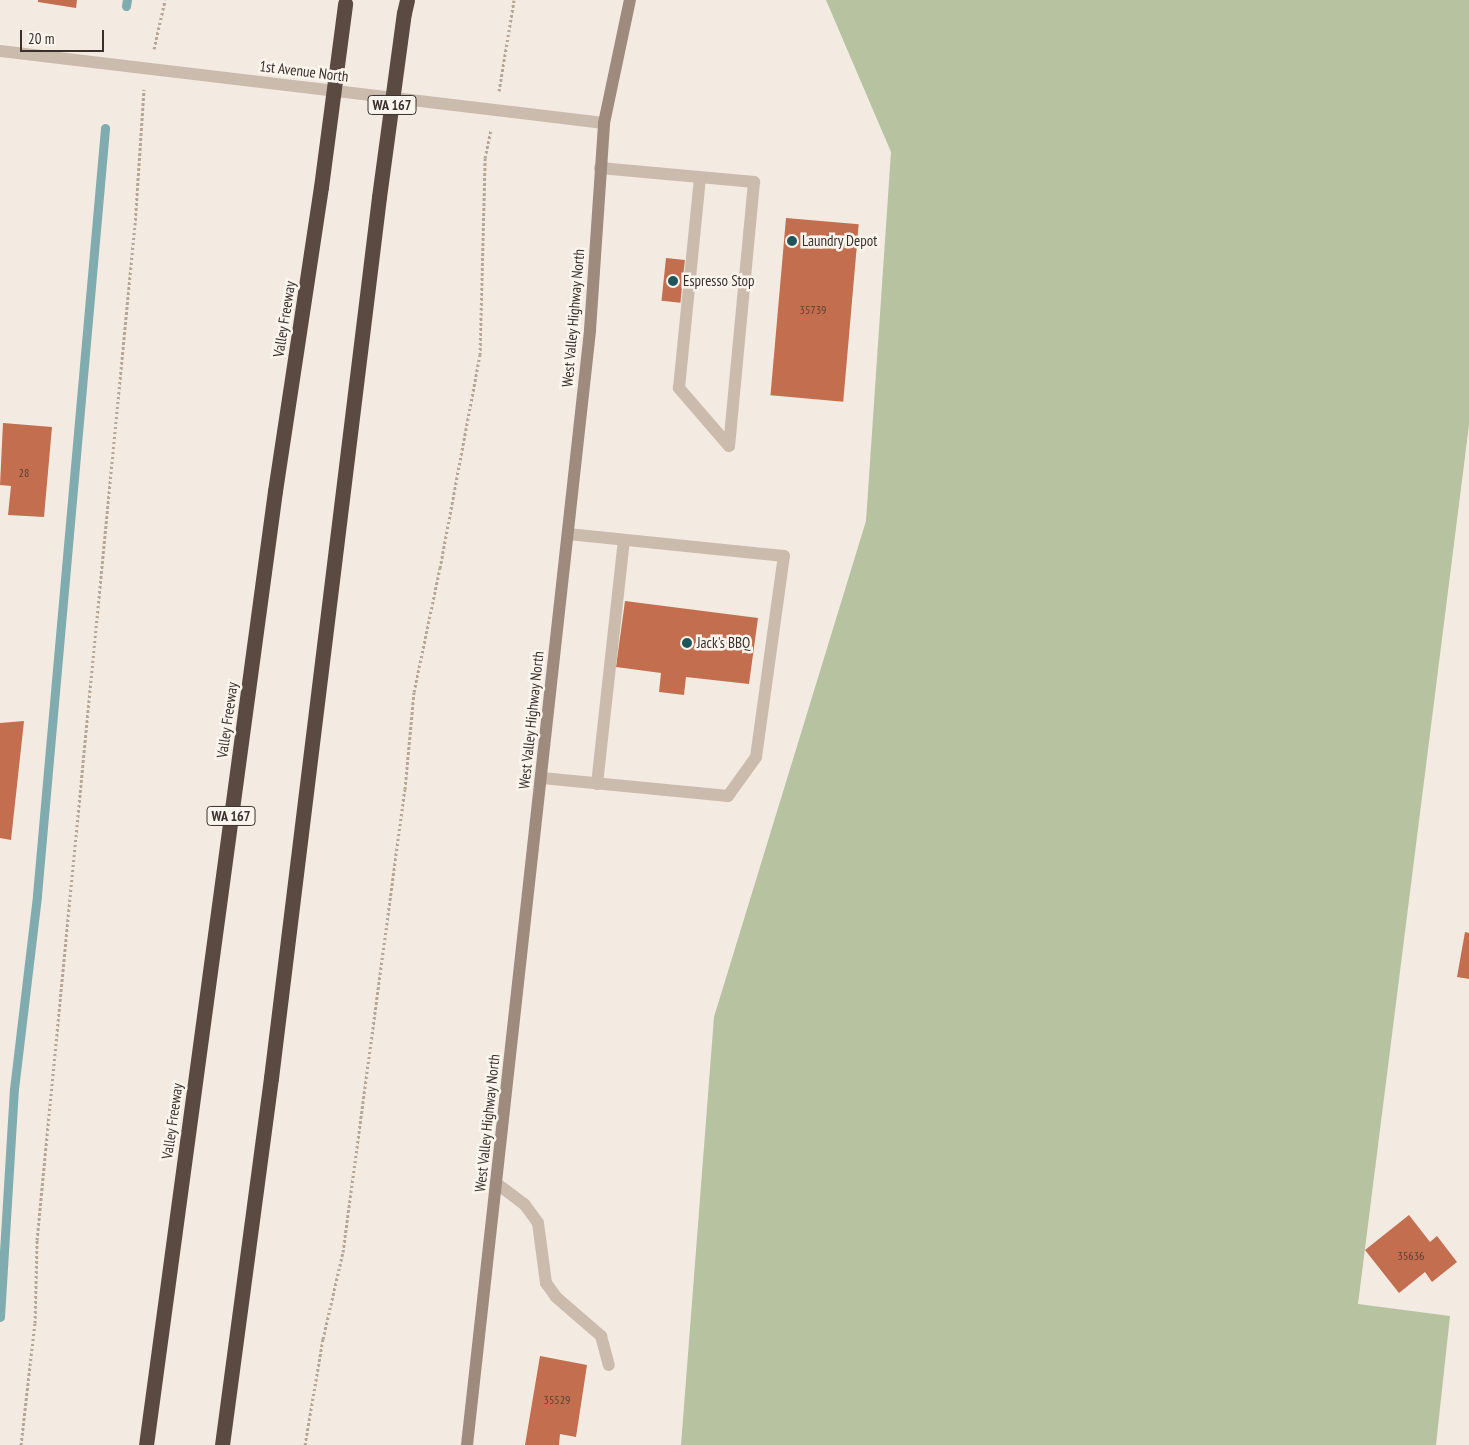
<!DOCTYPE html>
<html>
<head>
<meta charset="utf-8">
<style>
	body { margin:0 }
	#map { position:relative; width:1469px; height:1445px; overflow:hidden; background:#f3ebe1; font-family:"PT Sans Narrow",sans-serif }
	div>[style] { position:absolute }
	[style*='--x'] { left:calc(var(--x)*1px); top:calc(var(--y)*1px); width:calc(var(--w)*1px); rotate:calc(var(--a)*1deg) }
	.green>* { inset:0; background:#b6c2a0 }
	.stream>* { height:9px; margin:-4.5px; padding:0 4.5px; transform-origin:4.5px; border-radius:4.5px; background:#80acb0 }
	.building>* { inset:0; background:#c36e4e; transform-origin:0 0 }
	.path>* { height:3px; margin-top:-1.5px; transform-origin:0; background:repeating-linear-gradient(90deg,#b7a596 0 2.5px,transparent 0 5px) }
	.service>* { height:12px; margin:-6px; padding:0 6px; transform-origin:6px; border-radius:6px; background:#cbbbac }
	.tertiary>* { height:12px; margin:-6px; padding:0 6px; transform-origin:6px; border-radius:6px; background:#cbbbac }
	.secondary>* { height:12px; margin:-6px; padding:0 6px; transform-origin:6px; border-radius:6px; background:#9f8b7d }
	.motorway>* { height:15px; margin:-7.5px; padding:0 7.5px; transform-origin:7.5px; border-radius:7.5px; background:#5a4a42 }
	.motorway-bridge>* { height:15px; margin:-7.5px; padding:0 7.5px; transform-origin:7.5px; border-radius:7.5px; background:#5a4a42 }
	.dots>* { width:14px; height:14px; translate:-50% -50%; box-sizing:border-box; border:2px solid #faf5ed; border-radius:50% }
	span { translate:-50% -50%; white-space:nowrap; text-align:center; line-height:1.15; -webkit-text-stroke:5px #faf5ed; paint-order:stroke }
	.number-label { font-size:12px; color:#5c4034 }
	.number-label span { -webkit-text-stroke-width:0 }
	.shield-label span { padding:1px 4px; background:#faf5ed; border:1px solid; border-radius:4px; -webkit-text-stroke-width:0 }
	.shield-label { font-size:14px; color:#3a302b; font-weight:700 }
	.street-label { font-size:15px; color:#3a302b }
	.poi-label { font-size:15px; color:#3a302b }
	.left { translate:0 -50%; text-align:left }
	.scale { position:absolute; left:20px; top:30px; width:84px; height:22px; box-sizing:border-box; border:2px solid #3a302b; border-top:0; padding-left:6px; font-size:15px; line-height:18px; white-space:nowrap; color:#3a302b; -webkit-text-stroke:4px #faf5ed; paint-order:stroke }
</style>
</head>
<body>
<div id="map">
	<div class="green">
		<i style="clip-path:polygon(826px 0,1469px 0,1469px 425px,1358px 1304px,1450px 1316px,1436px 1445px,681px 1445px,714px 1017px,866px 521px,891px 152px)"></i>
	</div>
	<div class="stream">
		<i style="--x:126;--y:6;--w:6;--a:-81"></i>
		<i style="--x:0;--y:1317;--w:228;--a:-86.5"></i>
		<i style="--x:14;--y:1089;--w:195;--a:-83.2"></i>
		<i style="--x:37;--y:895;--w:770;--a:-84.93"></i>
	</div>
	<div class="building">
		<i style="clip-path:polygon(38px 0,77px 0,76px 8px,38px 2px)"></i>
		<i style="left:786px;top:218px;width:73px;height:178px;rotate:5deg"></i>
		<i style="left:666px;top:258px;width:19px;height:43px;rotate:6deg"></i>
		<i style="clip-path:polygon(3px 423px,52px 427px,44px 517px,8px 515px,11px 486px,0 485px)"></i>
		<i style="clip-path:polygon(625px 601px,758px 618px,749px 684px,686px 677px,684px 695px,659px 692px,661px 673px,616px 667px)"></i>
		<i style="clip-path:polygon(24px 721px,11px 840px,0 838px,0 723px)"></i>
		<i style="clip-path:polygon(1465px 932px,1469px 933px,1469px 979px,1457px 977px)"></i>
		<i style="clip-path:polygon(1409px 1215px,1430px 1242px,1437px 1236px,1457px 1262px,1432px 1282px,1425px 1272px,1399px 1293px,1365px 1250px)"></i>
		<i style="clip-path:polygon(540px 1356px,587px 1365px,576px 1437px,560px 1434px,559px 1445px,525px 1445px)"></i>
	</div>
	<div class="path">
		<i style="--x:154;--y:49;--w:50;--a:-77.3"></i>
		<i style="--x:499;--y:91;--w:92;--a:-80.6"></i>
		<i style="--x:21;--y:1445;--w:123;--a:-83.5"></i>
		<i style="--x:35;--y:1323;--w:83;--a:-88.6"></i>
		<i style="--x:37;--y:1240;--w:1020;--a:-84.49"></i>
		<i style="--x:135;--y:225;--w:136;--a:-86.2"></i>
		<i style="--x:305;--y:1445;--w:108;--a:-80.4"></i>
		<i style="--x:323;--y:1339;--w:89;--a:-77.1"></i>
		<i style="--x:343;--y:1252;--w:467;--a:-82.4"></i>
		<i style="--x:405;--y:789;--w:97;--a:-84.7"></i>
		<i style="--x:414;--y:692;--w:127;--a:-78.2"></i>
		<i style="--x:440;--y:568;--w:217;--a:-79.4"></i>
		<i style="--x:480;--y:355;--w:197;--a:-88.5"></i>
		<i style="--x:485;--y:158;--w:30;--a:-78"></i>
	</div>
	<div class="service">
		<i style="--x:600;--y:168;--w:155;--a:5.2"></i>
		<i style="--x:754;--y:182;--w:265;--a:95.4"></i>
		<i style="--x:729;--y:446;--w:77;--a:-130.8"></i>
		<i style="--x:679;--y:388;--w:211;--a:-84.3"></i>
		<i style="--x:542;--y:778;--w:187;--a:5.5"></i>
		<i style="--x:728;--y:796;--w:48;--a:-54.3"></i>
		<i style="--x:756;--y:757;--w:203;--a:-82.1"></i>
		<i style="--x:784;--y:556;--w:217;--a:-174.2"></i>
		<i style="--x:597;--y:784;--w:245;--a:-83.7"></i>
		<i style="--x:496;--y:1183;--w:36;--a:37"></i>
		<i style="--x:525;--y:1205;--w:22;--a:54"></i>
		<i style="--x:538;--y:1223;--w:61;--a:82.4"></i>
		<i style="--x:546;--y:1283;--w:17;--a:54"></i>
		<i style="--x:556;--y:1297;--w:60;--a:40.9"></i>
		<i style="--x:601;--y:1336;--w:30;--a:75"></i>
	</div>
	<div class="tertiary">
		<i style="--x:0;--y:51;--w:608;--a:6.8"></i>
	</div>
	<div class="secondary">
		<i style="--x:467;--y:1445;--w:1122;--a:-83.7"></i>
		<i style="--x:590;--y:330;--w:207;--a:-86.1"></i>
		<i style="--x:604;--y:123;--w:126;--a:-78.1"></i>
	</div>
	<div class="motorway">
		<i style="--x:404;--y:13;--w:13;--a:-77"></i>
		<i style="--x:146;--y:1445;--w:963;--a:-82.3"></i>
		<i style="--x:275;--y:491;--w:307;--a:-81.4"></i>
		<i style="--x:222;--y:1445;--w:370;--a:-82.4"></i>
		<i style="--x:271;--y:1078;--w:888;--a:-83.01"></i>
	</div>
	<div class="motorway-bridge">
		<i style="--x:321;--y:187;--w:185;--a:-82.5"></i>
		<i style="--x:379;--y:197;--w:186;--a:-82.3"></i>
	</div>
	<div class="dots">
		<i style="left:792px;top:241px;background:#21555b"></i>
		<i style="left:673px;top:281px;background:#21555b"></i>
		<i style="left:687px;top:643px;background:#21555b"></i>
	</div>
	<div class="number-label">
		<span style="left:813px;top:310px">35739</span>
		<span style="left:24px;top:473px">28</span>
		<span style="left:1411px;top:1256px">35636</span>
		<span style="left:557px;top:1400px">35529</span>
	</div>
	<div class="shield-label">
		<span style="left:392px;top:105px">WA 167</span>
		<span style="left:231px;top:816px">WA 167</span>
	</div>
	<div class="street-label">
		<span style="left:304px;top:71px;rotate:7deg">1st Avenue North</span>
		<span style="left:573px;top:318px;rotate:-85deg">West Valley Highway North</span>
		<span style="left:284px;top:319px;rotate:-81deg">Valley Freeway</span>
		<span style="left:227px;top:720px;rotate:-82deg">Valley Freeway</span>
		<span style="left:531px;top:720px;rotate:-84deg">West Valley Highway North</span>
		<span style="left:172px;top:1121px;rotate:-82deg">Valley Freeway</span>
		<span style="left:487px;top:1123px;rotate:-84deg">West Valley Highway North</span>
	</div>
	<div class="poi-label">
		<span class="left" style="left:802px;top:241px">Laundry Depot</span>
		<span class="left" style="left:683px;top:281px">Espresso Stop</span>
		<span class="left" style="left:697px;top:643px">Jack's BBQ</span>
	</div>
	<div class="scale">20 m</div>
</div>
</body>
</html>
